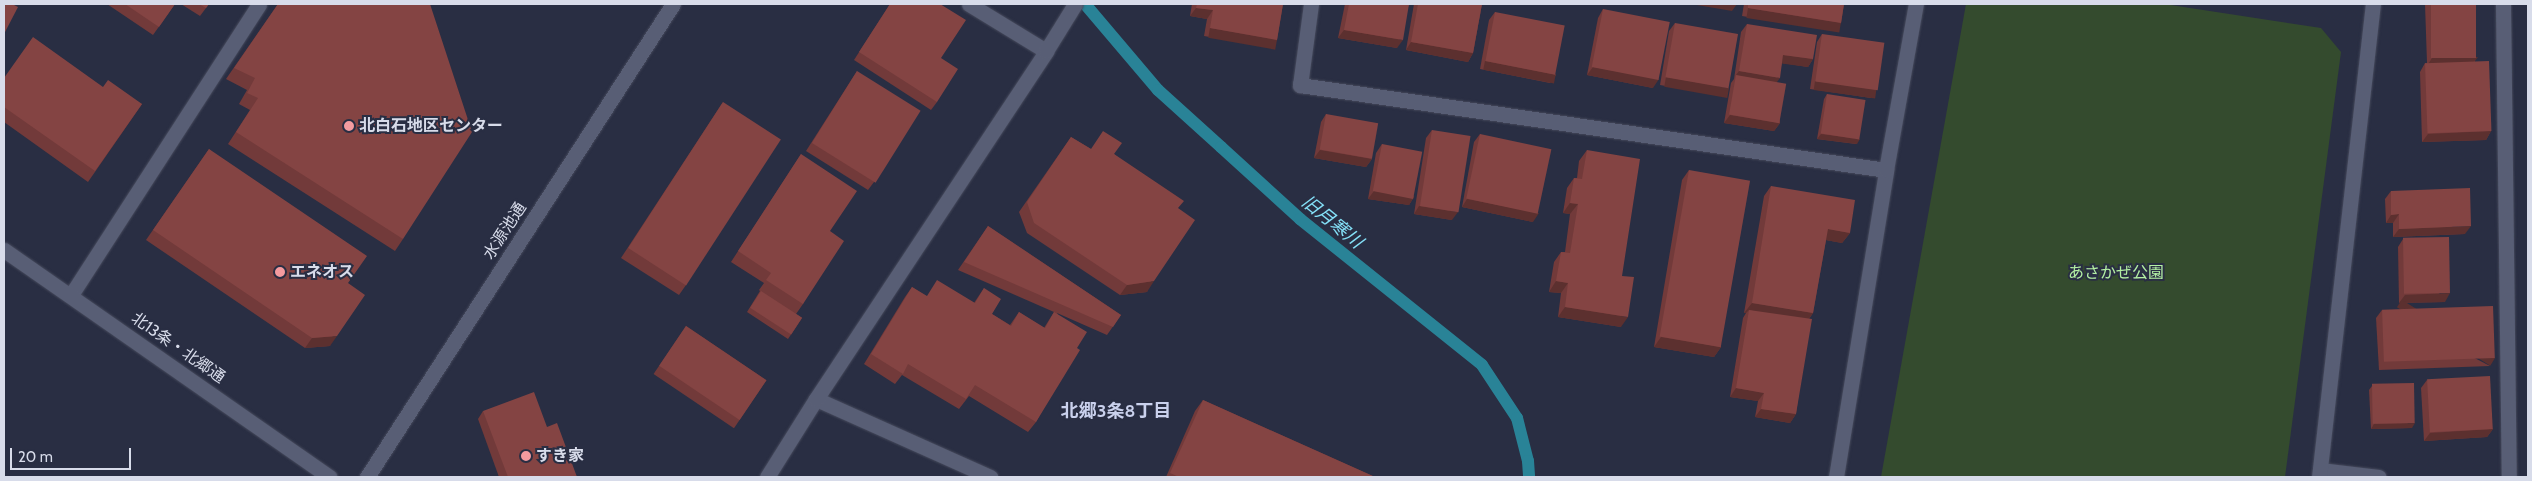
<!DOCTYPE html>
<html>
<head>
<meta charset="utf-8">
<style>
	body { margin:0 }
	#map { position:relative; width:2532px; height:481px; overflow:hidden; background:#292e43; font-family:Cabin,"Noto Sans JP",sans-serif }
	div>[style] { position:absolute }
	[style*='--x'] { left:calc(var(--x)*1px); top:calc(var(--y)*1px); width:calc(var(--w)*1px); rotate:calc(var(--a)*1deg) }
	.green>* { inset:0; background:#344b2e }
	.stream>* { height:12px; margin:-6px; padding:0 6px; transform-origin:6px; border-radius:6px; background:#298397 }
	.roads { filter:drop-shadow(0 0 1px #45495b) drop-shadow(0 0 1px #45495b) }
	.minor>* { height:15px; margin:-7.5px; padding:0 7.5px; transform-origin:7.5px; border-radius:7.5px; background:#585e75 }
	.tertiary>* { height:15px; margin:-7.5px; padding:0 7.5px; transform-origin:7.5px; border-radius:7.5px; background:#585e75 }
	.secondary>* { height:15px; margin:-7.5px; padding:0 7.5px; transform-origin:7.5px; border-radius:7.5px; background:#585e75 }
	.wall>* { inset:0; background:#723a3a; transform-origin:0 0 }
	.shaded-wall>* { inset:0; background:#5c302f; transform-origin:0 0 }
	.building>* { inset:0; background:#844443; transform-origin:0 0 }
	.dots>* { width:14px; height:14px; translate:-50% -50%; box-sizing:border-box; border:2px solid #292e43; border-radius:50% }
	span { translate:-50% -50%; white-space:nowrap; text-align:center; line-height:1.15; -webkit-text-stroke:4px #292e43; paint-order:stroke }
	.poi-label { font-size:16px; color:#d8dcea; font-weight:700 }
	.left { translate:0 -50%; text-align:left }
	.street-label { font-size:16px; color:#d8dcea }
	.park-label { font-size:16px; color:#b4f0a4 }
	.water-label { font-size:18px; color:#85e2f9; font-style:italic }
	.neighbourhood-label { font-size:18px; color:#cad1ed; font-weight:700 }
	.frame { position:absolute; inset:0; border:5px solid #d8dcea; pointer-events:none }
	.scale { position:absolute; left:10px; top:448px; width:121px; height:22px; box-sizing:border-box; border:2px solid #d8dcea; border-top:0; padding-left:6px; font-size:15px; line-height:18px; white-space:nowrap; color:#d8dcea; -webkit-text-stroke:4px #292e43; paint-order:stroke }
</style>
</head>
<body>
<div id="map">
	<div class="green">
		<i style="clip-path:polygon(1966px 4px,2164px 4px,2321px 28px,2341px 52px,2285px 477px,1881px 477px)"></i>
	</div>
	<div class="stream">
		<i style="--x:1085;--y:4;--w:113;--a:49.7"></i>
		<i style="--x:1158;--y:90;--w:85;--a:42.1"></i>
		<i style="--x:1221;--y:147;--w:107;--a:42.3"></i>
		<i style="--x:1300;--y:219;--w:233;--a:38.7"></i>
		<i style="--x:1482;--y:365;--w:64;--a:56.6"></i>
		<i style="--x:1517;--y:418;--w:44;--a:75.7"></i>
		<i style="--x:1528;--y:461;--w:16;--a:86"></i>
	</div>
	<div class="roads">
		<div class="minor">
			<i style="--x:969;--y:4;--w:90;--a:31.4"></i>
			<i style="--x:1311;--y:4;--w:82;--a:97.7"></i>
			<i style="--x:1300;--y:85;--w:592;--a:8.25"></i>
			<i style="--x:2503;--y:4;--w:473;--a:89.3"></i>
			<i style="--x:71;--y:295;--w:346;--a:-57.1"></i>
			<i style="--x:816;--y:399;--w:191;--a:24.1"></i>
			<i style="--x:2320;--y:470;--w:59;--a:6.8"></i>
			<i style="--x:767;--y:477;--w:92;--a:-57.9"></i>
			<i style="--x:816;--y:399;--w:417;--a:-56.5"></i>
			<i style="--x:1046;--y:51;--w:55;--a:-58.3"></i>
			<i style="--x:1836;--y:477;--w:311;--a:-80.7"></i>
			<i style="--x:1886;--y:170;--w:169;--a:-79.8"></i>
			<i style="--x:2319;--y:477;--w:476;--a:-83.5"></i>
		</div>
		<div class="tertiary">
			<i style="--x:367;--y:477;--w:563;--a:-57.1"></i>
		</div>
		<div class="secondary">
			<i style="--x:4;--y:250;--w:397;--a:34.9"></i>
		</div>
	</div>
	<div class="wall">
		<i style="clip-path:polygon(107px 4px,175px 4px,153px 35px)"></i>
		<i style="clip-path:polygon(181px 4px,209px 4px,200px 16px)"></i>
		<i style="clip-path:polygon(278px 4px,403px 239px,395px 251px,228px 144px,250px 110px,239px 104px,247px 90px,226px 79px)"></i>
		<i style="clip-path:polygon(890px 4px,940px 4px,941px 58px,937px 102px,931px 110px,854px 60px)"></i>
		<i style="clip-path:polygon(1192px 4px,1283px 4px,1277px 40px,1272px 48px,1204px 36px,1207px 19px,1190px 16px)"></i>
		<i style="clip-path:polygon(1345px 4px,1409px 4px,1397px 48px,1338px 38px)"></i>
		<i style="clip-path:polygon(1414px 4px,1482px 4px,1473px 53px,1468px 62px,1406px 50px)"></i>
		<i style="clip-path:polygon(1744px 4px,1844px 4px,1841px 23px,1835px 31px,1742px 16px)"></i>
		<i style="clip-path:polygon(2425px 4px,2476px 4px,2475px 62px,2491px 131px,2486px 140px,2422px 142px,2420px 72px,2425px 63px,2427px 63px)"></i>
		<i style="clip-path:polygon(1603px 9px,1653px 88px,1587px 75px,1598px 18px)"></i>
		<i style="clip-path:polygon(1495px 12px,1556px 75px,1550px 83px,1480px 69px,1489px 20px)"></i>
		<i style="clip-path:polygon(1675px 23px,1724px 96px,1660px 85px,1669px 31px)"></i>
		<i style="clip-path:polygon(1747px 24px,1813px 59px,1808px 67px,1782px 63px,1776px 82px,1780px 123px,1774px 131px,1724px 123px,1731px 83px,1734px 79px,1741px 32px)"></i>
		<i style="clip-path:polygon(1822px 34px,1876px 90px,1871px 98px,1810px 89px,1817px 42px)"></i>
		<i style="clip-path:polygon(857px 71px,874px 182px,868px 190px,806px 151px)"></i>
		<i style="clip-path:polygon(4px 78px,103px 87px,142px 104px,88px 182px,4px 122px)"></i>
		<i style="clip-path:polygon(1827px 94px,1857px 144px,1817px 139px,1824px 99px)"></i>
		<i style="clip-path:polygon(723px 102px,686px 285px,679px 295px,621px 258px)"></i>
		<i style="clip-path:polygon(1326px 114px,1372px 159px,1366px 167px,1314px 158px,1321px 122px)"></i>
		<i style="clip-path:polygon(1432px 130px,1452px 220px,1414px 214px,1426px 138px)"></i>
		<i style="clip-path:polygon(1480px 134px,1533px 222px,1462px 207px,1474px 142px)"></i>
		<i style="clip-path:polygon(1071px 137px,1091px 149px,1114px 154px,1178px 208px,1147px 292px,1120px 295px,1027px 233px,1019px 212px)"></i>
		<i style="clip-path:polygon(1382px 144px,1414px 197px,1409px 205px,1368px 199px,1376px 153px)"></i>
		<i style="clip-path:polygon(209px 149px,348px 283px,330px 346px,305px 348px,146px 240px)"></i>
		<i style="clip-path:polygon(1587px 150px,1622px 276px,1621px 327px,1558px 317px,1561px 293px,1549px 292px,1554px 262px,1561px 252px,1565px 252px,1570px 214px,1563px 213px,1567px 188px,1574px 178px,1577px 178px,1579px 161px)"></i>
		<i style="clip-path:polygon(801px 154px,830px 231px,803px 304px,796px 314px,802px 318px,788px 339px,747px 312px,760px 291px,759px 290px,764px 283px,731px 262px)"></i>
		<i style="clip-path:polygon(1689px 170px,1721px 347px,1714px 357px,1654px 347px,1682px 180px)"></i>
		<i style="clip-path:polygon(1771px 186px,1850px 233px,1842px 243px,1826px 240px,1813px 313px,1809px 319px,1796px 414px,1790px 423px,1755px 417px,1758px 401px,1730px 397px,1743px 318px,1746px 313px,1744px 313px,1764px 196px)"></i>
		<i style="clip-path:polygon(2391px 191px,2465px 234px,2393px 237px,2393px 223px,2386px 223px,2385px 199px)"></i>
		<i style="clip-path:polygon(988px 226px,1121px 315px,1107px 335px,1057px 313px,1077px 348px,1036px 422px,1028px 432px,969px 396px,959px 409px,902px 375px,895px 384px,864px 364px,905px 297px,912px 287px,926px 296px,974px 303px,984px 288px,992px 314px,1010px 325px,1019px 312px,1044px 328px,1054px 312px,958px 270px)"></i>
		<i style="clip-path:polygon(2403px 239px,2445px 302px,2399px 303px,2398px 247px)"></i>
		<i style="clip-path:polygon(2382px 310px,2490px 366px,2379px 370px,2376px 318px)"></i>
		<i style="left:686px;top:326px;width:97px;height:58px;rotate:34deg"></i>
		<i style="clip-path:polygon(2427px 380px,2493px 429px,2487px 437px,2424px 441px,2421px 388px)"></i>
		<i style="clip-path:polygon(2372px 386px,2412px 428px,2371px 429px,2369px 390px)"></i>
		<i style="clip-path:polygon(1203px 400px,1375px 477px,1166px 477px,1195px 411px)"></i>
		<i style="clip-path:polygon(483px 411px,547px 427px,577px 477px,499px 477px,478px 419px)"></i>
	</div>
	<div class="shaded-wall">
		<i style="clip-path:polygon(1691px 4px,1737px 4px,1732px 11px)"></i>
		<i style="clip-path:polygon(1196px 8px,1213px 10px,1207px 19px,1190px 16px)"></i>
		<i style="left:1748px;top:8px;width:94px;height:10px;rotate:9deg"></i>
		<i style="left:1210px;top:28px;width:68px;height:10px;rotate:10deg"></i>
		<i style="clip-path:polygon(1344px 30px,1403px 40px,1397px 48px,1338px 38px)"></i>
		<i style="clip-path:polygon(1411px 42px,1473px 53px,1468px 62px,1406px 50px)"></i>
		<i style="clip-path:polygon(1783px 55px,1813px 59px,1808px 67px,1778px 63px)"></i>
		<i style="clip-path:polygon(2478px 57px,2472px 65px,2427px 66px,2432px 58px)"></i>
		<i style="left:1485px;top:61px;width:72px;height:9px;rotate:11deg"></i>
		<i style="clip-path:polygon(1593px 67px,1659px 79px,1653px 88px,1587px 75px)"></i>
		<i style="clip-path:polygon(1739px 71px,1780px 78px,1774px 86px,1736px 75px,1733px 79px)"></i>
		<i style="left:1666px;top:77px;width:64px;height:10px;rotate:10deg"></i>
		<i style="left:1815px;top:81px;width:62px;height:9px;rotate:8deg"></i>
		<i style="clip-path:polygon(1730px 115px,1780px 123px,1774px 131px,1724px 123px)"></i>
		<i style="clip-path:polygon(2491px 131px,2486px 140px,2422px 142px,2428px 134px)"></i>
		<i style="clip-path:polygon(1821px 134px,1860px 139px,1857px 144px,1817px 139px)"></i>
		<i style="clip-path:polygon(1320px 150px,1372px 159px,1366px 167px,1314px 158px)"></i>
		<i style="clip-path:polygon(1374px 191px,1414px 197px,1409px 205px,1368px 199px)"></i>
		<i style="clip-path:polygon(1467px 199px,1539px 213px,1533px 222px,1462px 207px)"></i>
		<i style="clip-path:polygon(1570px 203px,1578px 204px,1570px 214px,1563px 213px)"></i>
		<i style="clip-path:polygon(1419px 206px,1458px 212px,1452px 220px,1414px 214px)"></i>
		<i style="clip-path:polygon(2399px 214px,2393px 223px,2386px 223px,2391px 215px)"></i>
		<i style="clip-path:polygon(2471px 226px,2465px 234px,2393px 237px,2399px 229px)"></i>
		<i style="clip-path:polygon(1828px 229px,1850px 233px,1842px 243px,1820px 239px)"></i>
		<i style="clip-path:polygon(1154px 281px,1147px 292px,1120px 295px,1127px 285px)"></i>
		<i style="clip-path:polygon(1556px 281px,1568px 283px,1561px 293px,1549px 292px)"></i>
		<i style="clip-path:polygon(2450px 293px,2445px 302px,2399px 303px,2405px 295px)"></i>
		<i style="clip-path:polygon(1752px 303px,1813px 313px,1806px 323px,1749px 310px,1746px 313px,1744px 313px)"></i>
		<i style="clip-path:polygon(1565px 307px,1628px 317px,1621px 327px,1558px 317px)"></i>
		<i style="clip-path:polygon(337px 336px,330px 346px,305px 348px,312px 338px)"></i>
		<i style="clip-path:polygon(1661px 337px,1721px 347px,1714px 357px,1654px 347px)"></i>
		<i style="left:2495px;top:358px;width:9px;height:110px;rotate:122deg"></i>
		<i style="clip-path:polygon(1736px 388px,1764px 393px,1758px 401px,1730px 397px)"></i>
		<i style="clip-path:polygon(1761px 409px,1796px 414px,1790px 423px,1755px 417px)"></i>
		<i style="clip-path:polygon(2415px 423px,2412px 428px,2371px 429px,2374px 424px)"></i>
		<i style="clip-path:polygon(2493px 429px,2487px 437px,2424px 441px,2430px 433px)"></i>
	</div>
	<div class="building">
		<i style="clip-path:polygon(4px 4px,12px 4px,18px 7px,4px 34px)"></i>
		<i style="clip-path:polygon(125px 4px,175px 4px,159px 27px)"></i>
		<i style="clip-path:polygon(199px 4px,209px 4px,206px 8px)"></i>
		<i style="clip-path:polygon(278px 4px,430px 4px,472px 132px,403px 239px,236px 132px,258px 98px,247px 93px,255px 78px,234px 68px)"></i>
		<i style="clip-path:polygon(890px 4px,940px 4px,966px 20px,941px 58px,958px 69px,937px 102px,859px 52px)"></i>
		<i style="clip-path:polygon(1197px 4px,1283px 4px,1277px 40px,1210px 28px,1213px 10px,1196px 8px)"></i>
		<i style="clip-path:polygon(1349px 4px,1409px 4px,1403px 40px,1344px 30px)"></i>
		<i style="clip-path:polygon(1418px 4px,1482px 4px,1473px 53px,1411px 42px)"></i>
		<i style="clip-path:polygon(1748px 4px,1844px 4px,1841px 23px,1748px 8px)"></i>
		<i style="left:2431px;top:4px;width:45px;height:54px"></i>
		<i style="left:1603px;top:9px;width:68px;height:59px;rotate:11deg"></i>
		<i style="left:1495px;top:12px;width:71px;height:50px;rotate:11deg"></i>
		<i style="left:1675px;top:23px;width:64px;height:55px;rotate:10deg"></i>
		<i style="clip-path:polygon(1747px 24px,1817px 35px,1813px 59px,1783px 55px,1780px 78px,1739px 71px)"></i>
		<i style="left:1822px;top:34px;width:63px;height:48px;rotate:8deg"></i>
		<i style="clip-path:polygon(33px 37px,103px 87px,108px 80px,142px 104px,95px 171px,4px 107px,4px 78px)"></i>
		<i style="left:2489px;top:61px;width:70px;height:64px;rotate:88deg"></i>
		<i style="left:857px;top:71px;width:75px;height:85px;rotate:32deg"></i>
		<i style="left:1736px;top:75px;width:51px;height:40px;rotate:10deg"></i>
		<i style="left:1827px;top:94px;width:39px;height:40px;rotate:9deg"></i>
		<i style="left:723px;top:102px;width:69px;height:174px;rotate:33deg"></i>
		<i style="left:1326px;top:114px;width:53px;height:36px;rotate:10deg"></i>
		<i style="left:1432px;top:130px;width:39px;height:77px;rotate:9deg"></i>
		<i style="clip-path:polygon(1103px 131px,1122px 143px,1114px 154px,1184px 201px,1178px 208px,1195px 220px,1154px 281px,1127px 285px,1034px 223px,1027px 202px,1071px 137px,1091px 149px)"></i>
		<i style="left:1480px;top:134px;width:73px;height:66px;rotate:12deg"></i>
		<i style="left:1382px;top:144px;width:41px;height:48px;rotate:11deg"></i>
		<i style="clip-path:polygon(209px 149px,367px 256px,348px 283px,365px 295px,337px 336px,312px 338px,153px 230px)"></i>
		<i style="clip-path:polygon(1587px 150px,1640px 159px,1622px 276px,1634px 277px,1628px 317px,1565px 307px,1568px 283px,1556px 281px,1561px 252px,1570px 253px,1578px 204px,1570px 203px,1574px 178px,1582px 179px)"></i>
		<i style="clip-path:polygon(801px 154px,857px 191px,830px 231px,844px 241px,803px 304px,766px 280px,771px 273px,738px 251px)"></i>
		<i style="left:1689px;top:170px;width:62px;height:169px;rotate:10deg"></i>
		<i style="clip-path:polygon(1771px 186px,1855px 200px,1850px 233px,1828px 229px,1813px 313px,1752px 303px)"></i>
		<i style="clip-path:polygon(2470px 188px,2471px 226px,2399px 229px,2399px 214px,2391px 215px,2391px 191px)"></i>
		<i style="clip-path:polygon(988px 226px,1121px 315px,1113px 327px,964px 262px)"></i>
		<i style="left:2449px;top:237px;width:56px;height:46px;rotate:89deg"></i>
		<i style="clip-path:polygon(937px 280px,975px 303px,984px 288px,1001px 299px,992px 314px,1011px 326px,1019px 312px,1045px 328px,1054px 312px,1087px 332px,1077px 348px,1080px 350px,1036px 422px,975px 385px,966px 399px,908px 364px,903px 374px,871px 354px,912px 287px,927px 296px)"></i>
		<i style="left:761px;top:291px;width:49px;height:20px;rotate:33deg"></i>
		<i style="left:2493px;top:306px;width:52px;height:111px;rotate:88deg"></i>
		<i style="clip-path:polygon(1749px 310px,1812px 319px,1796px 414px,1761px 409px,1764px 393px,1736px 388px)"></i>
		<i style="left:686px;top:326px;width:97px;height:48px;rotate:34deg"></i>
		<i style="left:2490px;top:376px;width:53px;height:63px;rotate:87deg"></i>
		<i style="left:2414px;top:383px;width:40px;height:42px;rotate:89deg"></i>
		<i style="clip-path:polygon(534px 392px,547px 427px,557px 423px,577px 477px,508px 477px,483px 411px)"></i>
		<i style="clip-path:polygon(1203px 400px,1375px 477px,1179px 477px,1170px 473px)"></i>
	</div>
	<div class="dots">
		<i style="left:349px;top:126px;background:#f49b9f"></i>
		<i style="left:280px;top:272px;background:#f49b9f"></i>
		<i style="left:526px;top:456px;background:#f49b9f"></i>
	</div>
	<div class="poi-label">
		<span class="left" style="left:359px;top:126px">北白石地区センター</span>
		<span class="left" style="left:290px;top:272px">エネオス</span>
		<span class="left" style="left:536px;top:456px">すき家</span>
	</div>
	<div class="street-label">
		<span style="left:505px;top:231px;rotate:-57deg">水源池通</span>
		<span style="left:178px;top:348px;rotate:35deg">北13条・北郷通</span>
	</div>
	<div class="park-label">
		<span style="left:2116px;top:273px">あさかぜ公園</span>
	</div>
	<div class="water-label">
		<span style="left:1332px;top:222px;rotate:39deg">旧月寒川</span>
	</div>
	<div class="neighbourhood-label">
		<span style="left:1116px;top:411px">北郷3条8丁目</span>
	</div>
	<div class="frame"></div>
	<div class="scale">20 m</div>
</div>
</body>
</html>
